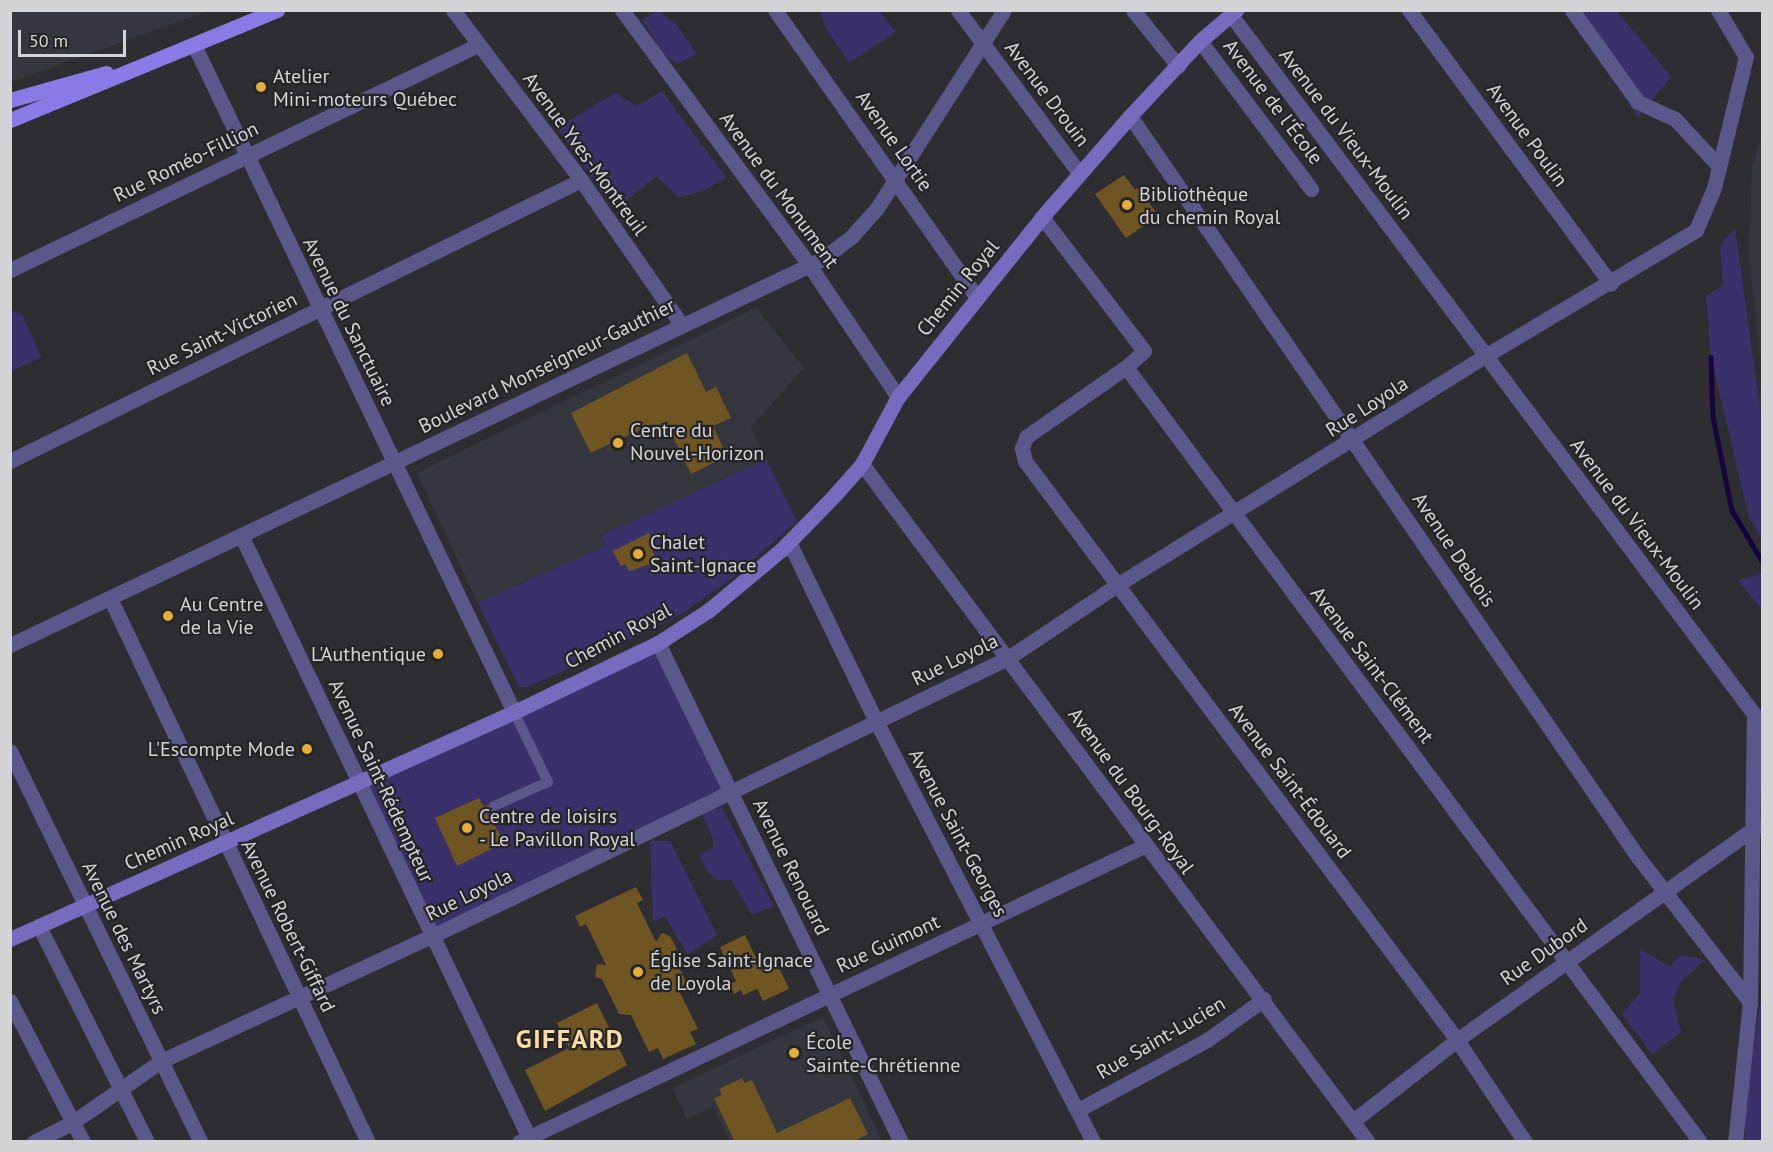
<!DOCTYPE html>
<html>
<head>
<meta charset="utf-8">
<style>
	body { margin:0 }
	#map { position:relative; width:1773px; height:1152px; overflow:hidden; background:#2e2e32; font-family:"PT Sans",sans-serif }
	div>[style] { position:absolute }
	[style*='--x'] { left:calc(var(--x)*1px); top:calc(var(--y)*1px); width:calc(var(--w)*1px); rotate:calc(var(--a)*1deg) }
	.built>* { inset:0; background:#36363f }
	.green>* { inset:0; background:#3a316a; transform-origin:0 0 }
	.stream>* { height:4.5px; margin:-2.25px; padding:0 2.25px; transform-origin:2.25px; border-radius:2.25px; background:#16043d }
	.building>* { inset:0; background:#6e5522 }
	.pedestrian>* { height:10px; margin:-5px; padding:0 5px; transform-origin:5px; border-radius:5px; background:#5c578b }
	.minor>* { height:15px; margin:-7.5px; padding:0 7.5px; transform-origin:7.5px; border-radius:7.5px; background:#5c578b }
	.tertiary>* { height:15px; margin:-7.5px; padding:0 7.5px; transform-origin:7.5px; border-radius:7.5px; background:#5c578b }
	.secondary>* { height:15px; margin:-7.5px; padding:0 7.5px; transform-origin:7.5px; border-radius:7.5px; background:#766bbf }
	.primary>* { height:15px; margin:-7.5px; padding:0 7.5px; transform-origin:7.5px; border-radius:7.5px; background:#8a7ae6 }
	.dots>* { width:16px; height:16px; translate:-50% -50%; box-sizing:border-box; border:3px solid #252528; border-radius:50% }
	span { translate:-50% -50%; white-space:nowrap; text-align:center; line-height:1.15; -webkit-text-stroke:4.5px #252528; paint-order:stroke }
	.poi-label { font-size:20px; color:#d4d4d6 }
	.left { translate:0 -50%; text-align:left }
	.right { translate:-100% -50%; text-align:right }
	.street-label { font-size:20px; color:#d4d4d6 }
	.district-label { font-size:26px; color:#fbdca4; font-weight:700; letter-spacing:1.5px }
	.frame { position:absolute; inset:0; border:12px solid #d4d4d6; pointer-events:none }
	.scale { position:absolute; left:18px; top:30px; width:108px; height:27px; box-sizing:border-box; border:3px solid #d4d4d6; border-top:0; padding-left:8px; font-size:18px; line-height:21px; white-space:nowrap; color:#d4d4d6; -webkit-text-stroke:4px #252528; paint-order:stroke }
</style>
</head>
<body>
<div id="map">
	<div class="built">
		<i style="clip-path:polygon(11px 10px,208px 10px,208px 11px,11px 82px)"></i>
		<i style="clip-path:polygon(1762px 137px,1762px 428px,1758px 410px,1762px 373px,1749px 257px,1752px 167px)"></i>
		<i style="clip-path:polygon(756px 308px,804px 368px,751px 427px,766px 459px,601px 536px,605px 546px,478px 603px,417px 473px)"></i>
		<i style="clip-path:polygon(823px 1017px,882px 1141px,730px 1141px,713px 1107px,687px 1119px,672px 1088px)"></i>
	</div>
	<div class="green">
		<i style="clip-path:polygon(659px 11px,676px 24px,697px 54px,677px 64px,662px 53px,642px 19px)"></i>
		<i style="clip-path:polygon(820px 11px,879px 11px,896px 32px,849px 63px,827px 30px)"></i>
		<i style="clip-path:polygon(1566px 11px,1617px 11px,1671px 77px,1638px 117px)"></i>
		<i style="clip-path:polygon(662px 91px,726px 177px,703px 191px,679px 197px,656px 176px,625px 202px,606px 199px,557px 128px,615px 93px,637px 106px)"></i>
		<i style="clip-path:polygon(1735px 228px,1762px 422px,1762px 539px,1749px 517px,1711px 357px,1706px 296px,1723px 285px,1720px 246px)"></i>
		<i style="clip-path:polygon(10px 310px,22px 314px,41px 357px,11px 371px)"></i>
		<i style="clip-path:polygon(766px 459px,797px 521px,731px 579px,681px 614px,602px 654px,527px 687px,519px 687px,478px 603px,605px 546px,601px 536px)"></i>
		<i style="clip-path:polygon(1762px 574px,1762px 610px,1738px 580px)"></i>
		<i style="left:658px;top:643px;width:166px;height:331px;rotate:64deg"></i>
		<i style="clip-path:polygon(721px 806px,774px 906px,752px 915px,731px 880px,716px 880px,705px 868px,700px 855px,713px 847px,713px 838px,702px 814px)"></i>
		<i style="clip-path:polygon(650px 841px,670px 841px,717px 935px,688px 955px,665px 916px,653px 922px)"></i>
		<i style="clip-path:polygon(1640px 949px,1670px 967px,1680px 955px,1705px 960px,1681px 981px,1673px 1000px,1681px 1032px,1652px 1054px,1622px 1014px,1640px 993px)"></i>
		<i style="clip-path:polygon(1762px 992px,1762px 1141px,1745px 1142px,1744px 1107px)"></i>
	</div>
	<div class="stream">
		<i style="--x:1711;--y:357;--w:60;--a:88.1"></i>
		<i style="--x:1713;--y:417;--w:95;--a:78.5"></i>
		<i style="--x:1732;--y:510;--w:59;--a:59.5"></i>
	</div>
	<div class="building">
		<i style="clip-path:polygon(1124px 175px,1135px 190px,1139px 187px,1158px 216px,1126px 238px,1095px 194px)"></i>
		<i style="clip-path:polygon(687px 353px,706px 392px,716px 387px,731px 418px,713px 426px,727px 456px,691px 474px,671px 433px,657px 440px,650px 425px,591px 453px,571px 413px)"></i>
		<i style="clip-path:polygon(649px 533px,657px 548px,652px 550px,657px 562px,629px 571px,625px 564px,621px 566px,613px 551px)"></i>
		<i style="clip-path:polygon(479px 798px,484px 807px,490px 804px,493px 812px,487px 814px,505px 842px,457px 866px,435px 818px)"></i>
		<i style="clip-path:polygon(636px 887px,643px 900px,637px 903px,656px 942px,662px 933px,670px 936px,677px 949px,672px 952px,686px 982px,679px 991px,698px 1029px,690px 1032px,696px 1044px,663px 1059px,658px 1048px,649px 1052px,631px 1015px,619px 1014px,602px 979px,595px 977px,597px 964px,606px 965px,586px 924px,580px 927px,575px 916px)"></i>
		<i style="clip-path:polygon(745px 935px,760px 966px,775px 959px,789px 989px,763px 1001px,757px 989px,743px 995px,741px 990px,734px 994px,730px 984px,736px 981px,720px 947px)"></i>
		<i style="clip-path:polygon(597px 1003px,627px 1065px,545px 1111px,525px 1070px,569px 1048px,557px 1023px)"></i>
		<i style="clip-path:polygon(742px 1078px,745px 1083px,752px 1080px,777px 1133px,850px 1098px,868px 1134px,853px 1142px,735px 1142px,714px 1098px,722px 1095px,719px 1089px)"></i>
	</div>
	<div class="pedestrian">
		<i style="--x:494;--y:806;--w:59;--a:-24"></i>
		<i style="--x:548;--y:782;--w:78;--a:-115.9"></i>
	</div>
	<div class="minor">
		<i style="--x:453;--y:10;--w:213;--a:53"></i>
		<i style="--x:581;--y:180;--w:175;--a:55.2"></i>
		<i style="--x:622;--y:10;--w:316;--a:53.7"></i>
		<i style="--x:809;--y:265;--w:159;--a:56"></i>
		<i style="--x:775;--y:10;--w:351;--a:54.9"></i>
		<i style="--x:958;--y:10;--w:204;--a:53.4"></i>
		<i style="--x:1133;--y:10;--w:72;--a:51.2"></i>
		<i style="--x:1409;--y:10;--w:340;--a:53.6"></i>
		<i style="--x:1572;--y:10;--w:113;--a:54.3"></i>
		<i style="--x:1638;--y:102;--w:41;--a:24.7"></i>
		<i style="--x:1675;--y:119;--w:62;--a:47"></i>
		<i style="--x:1231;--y:15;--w:873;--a:53.2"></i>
		<i style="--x:1754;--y:714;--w:288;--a:90.8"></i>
		<i style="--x:1750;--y:1002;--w:141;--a:96.1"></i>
		<i style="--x:1200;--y:41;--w:185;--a:53.1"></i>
		<i style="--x:195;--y:47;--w:738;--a:64.37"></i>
		<i style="--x:1130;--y:116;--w:898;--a:55.57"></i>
		<i style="--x:1638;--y:857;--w:183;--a:52.3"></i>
		<i style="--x:1042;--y:217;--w:168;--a:52.7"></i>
		<i style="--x:1144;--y:351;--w:24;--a:138"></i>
		<i style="--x:1126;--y:367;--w:964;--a:53.47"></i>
		<i style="--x:10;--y:270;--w:519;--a:-25.68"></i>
		<i style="--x:1126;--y:367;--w:122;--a:145"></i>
		<i style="--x:1026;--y:437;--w:12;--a:110"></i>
		<i style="--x:1022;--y:448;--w:13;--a:77"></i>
		<i style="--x:1025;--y:461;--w:722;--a:53.27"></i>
		<i style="--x:1457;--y:1040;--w:123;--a:56.3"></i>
		<i style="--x:10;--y:461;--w:636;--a:-26.2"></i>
		<i style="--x:241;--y:535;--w:673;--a:64.46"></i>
		<i style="--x:789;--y:542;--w:199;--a:64.1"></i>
		<i style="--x:876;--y:721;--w:474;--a:62.7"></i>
		<i style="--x:110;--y:598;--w:602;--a:64.63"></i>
		<i style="--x:658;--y:643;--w:555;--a:64.04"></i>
		<i style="--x:10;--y:645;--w:899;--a:-25.42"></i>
		<i style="--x:822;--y:259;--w:38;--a:-37"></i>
		<i style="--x:852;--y:236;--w:38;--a:-48"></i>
		<i style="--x:877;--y:208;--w:235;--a:-57.3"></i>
		<i style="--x:10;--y:751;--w:435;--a:64"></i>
		<i style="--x:39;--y:926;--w:241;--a:63.4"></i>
		<i style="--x:10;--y:1001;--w:159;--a:62.6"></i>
		<i style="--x:1078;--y:1110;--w:147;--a:-28.5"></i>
		<i style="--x:1207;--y:1040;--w:70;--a:-35.7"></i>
		<i style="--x:1353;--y:1121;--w:132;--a:-37.9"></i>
		<i style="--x:1457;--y:1040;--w:370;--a:-35.5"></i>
		<i style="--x:34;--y:1142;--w:44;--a:-27.1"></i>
		<i style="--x:73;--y:1122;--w:107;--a:-34.7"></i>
		<i style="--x:161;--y:1061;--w:298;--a:-24.8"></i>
		<i style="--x:432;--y:936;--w:640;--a:-25.76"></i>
		<i style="--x:1008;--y:658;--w:131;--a:-33.8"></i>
		<i style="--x:1117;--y:585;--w:433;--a:-31.9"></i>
		<i style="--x:1485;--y:356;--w:246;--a:-30.8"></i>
		<i style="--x:1696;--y:230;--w:46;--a:-66.8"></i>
		<i style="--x:1714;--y:188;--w:135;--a:-76.3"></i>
		<i style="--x:1746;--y:57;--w:55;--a:-120.8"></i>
		<i style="--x:519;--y:1142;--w:692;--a:-25.34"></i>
	</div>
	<div class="tertiary">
		<i style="--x:862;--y:464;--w:846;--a:53.27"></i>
	</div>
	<div class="secondary">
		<i style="--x:10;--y:939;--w:553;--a:-24.25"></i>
		<i style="--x:514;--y:712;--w:160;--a:-25.6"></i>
		<i style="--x:658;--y:643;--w:61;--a:-32.9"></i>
		<i style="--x:709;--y:610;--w:94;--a:-39.8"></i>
		<i style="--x:781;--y:550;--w:73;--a:-45.6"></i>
		<i style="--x:832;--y:498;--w:45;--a:-48.6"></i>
		<i style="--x:862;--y:464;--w:76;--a:-61.8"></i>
		<i style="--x:898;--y:397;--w:231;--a:-51.3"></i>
		<i style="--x:1042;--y:217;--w:134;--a:-48.9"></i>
		<i style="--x:1130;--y:116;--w:103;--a:-47"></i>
		<i style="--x:1200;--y:41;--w:48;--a:-40.7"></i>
	</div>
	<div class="primary">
		<i style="--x:10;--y:100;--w:100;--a:-15.7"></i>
		<i style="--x:10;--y:120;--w:289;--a:-22.4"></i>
	</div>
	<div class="dots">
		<i style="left:261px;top:87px;background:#e4ad35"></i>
		<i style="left:1127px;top:205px;background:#e4ad35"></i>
		<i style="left:618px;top:443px;background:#e4ad35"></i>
		<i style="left:638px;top:554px;background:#e4ad35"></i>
		<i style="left:168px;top:616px;background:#e4ad35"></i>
		<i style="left:438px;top:654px;background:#e4ad35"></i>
		<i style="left:307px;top:749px;background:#e4ad35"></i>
		<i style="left:467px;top:828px;background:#e4ad35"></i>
		<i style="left:638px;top:972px;background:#e4ad35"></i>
		<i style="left:794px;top:1053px;background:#e4ad35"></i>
	</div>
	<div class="poi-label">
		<span class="left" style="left:273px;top:88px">Atelier<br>Mini-moteurs Québec</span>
		<span class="left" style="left:1139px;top:206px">Bibliothèque<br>du chemin Royal</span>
		<span class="left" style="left:630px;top:442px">Centre du<br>Nouvel-Horizon</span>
		<span class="left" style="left:650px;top:554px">Chalet<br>Saint-Ignace</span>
		<span class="left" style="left:180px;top:616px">Au Centre<br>de la Vie</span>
		<span class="right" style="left:426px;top:654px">L'Authentique</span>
		<span class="right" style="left:295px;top:749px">L'Escompte Mode</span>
		<span class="left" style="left:479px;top:828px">Centre de loisirs<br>- Le Pavillon Royal</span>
		<span class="left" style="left:650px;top:972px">Église Saint-Ignace<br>de Loyola</span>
		<span class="left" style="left:806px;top:1054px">École<br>Sainte-Chrétienne</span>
	</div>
	<div class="street-label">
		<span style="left:1047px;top:94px;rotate:53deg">Avenue Drouin</span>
		<span style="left:1273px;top:102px;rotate:53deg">Avenue de l'École</span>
		<span style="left:1346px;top:134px;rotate:53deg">Avenue du Vieux-Moulin</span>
		<span style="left:1527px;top:135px;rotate:54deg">Avenue Poulin</span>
		<span style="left:894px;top:141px;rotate:55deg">Avenue Lortie</span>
		<span style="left:585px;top:154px;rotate:54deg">Avenue Yves-Montreuil</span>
		<span style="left:186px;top:162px;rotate:-26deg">Rue Roméo-Fillion</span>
		<span style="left:779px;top:190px;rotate:54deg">Avenue du Monument</span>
		<span style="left:958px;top:288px;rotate:-51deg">Chemin Royal</span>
		<span style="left:349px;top:322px;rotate:64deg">Avenue du Sanctuaire</span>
		<span style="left:222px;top:334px;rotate:-26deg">Rue Saint-Victorien</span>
		<span style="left:547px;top:366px;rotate:-26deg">Boulevard Monseigneur-Gauthier</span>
		<span style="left:1367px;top:407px;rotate:-33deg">Rue Loyola</span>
		<span style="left:1637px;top:524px;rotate:53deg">Avenue du Vieux-Moulin</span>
		<span style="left:1454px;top:550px;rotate:56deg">Avenue Deblois</span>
		<span style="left:618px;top:636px;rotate:-28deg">Chemin Royal</span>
		<span style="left:955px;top:660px;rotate:-26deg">Rue Loyola</span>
		<span style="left:1372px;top:665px;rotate:53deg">Avenue Saint-Clément</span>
		<span style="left:381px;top:781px;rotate:65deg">Avenue Saint-Rédempteur</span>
		<span style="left:1290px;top:781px;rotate:53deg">Avenue Saint-Édouard</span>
		<span style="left:1131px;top:791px;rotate:54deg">Avenue du Bourg-Royal</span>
		<span style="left:958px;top:833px;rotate:62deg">Avenue Saint-Georges</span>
		<span style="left:179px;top:841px;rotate:-24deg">Chemin Royal</span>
		<span style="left:791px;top:867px;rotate:64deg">Avenue Renouard</span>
		<span style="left:469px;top:895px;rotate:-26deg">Rue Loyola</span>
		<span style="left:288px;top:926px;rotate:64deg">Avenue Robert-Giffard</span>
		<span style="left:124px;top:938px;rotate:64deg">Avenue des Martyrs</span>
		<span style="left:888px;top:944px;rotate:-25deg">Rue Guimont</span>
		<span style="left:1544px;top:952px;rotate:-35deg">Rue Dubord</span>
		<span style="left:1161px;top:1038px;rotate:-30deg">Rue Saint-Lucien</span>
	</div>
	<div class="district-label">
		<span style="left:570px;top:1039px">GIFFARD</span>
	</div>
	<div class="frame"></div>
	<div class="scale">50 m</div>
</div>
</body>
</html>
